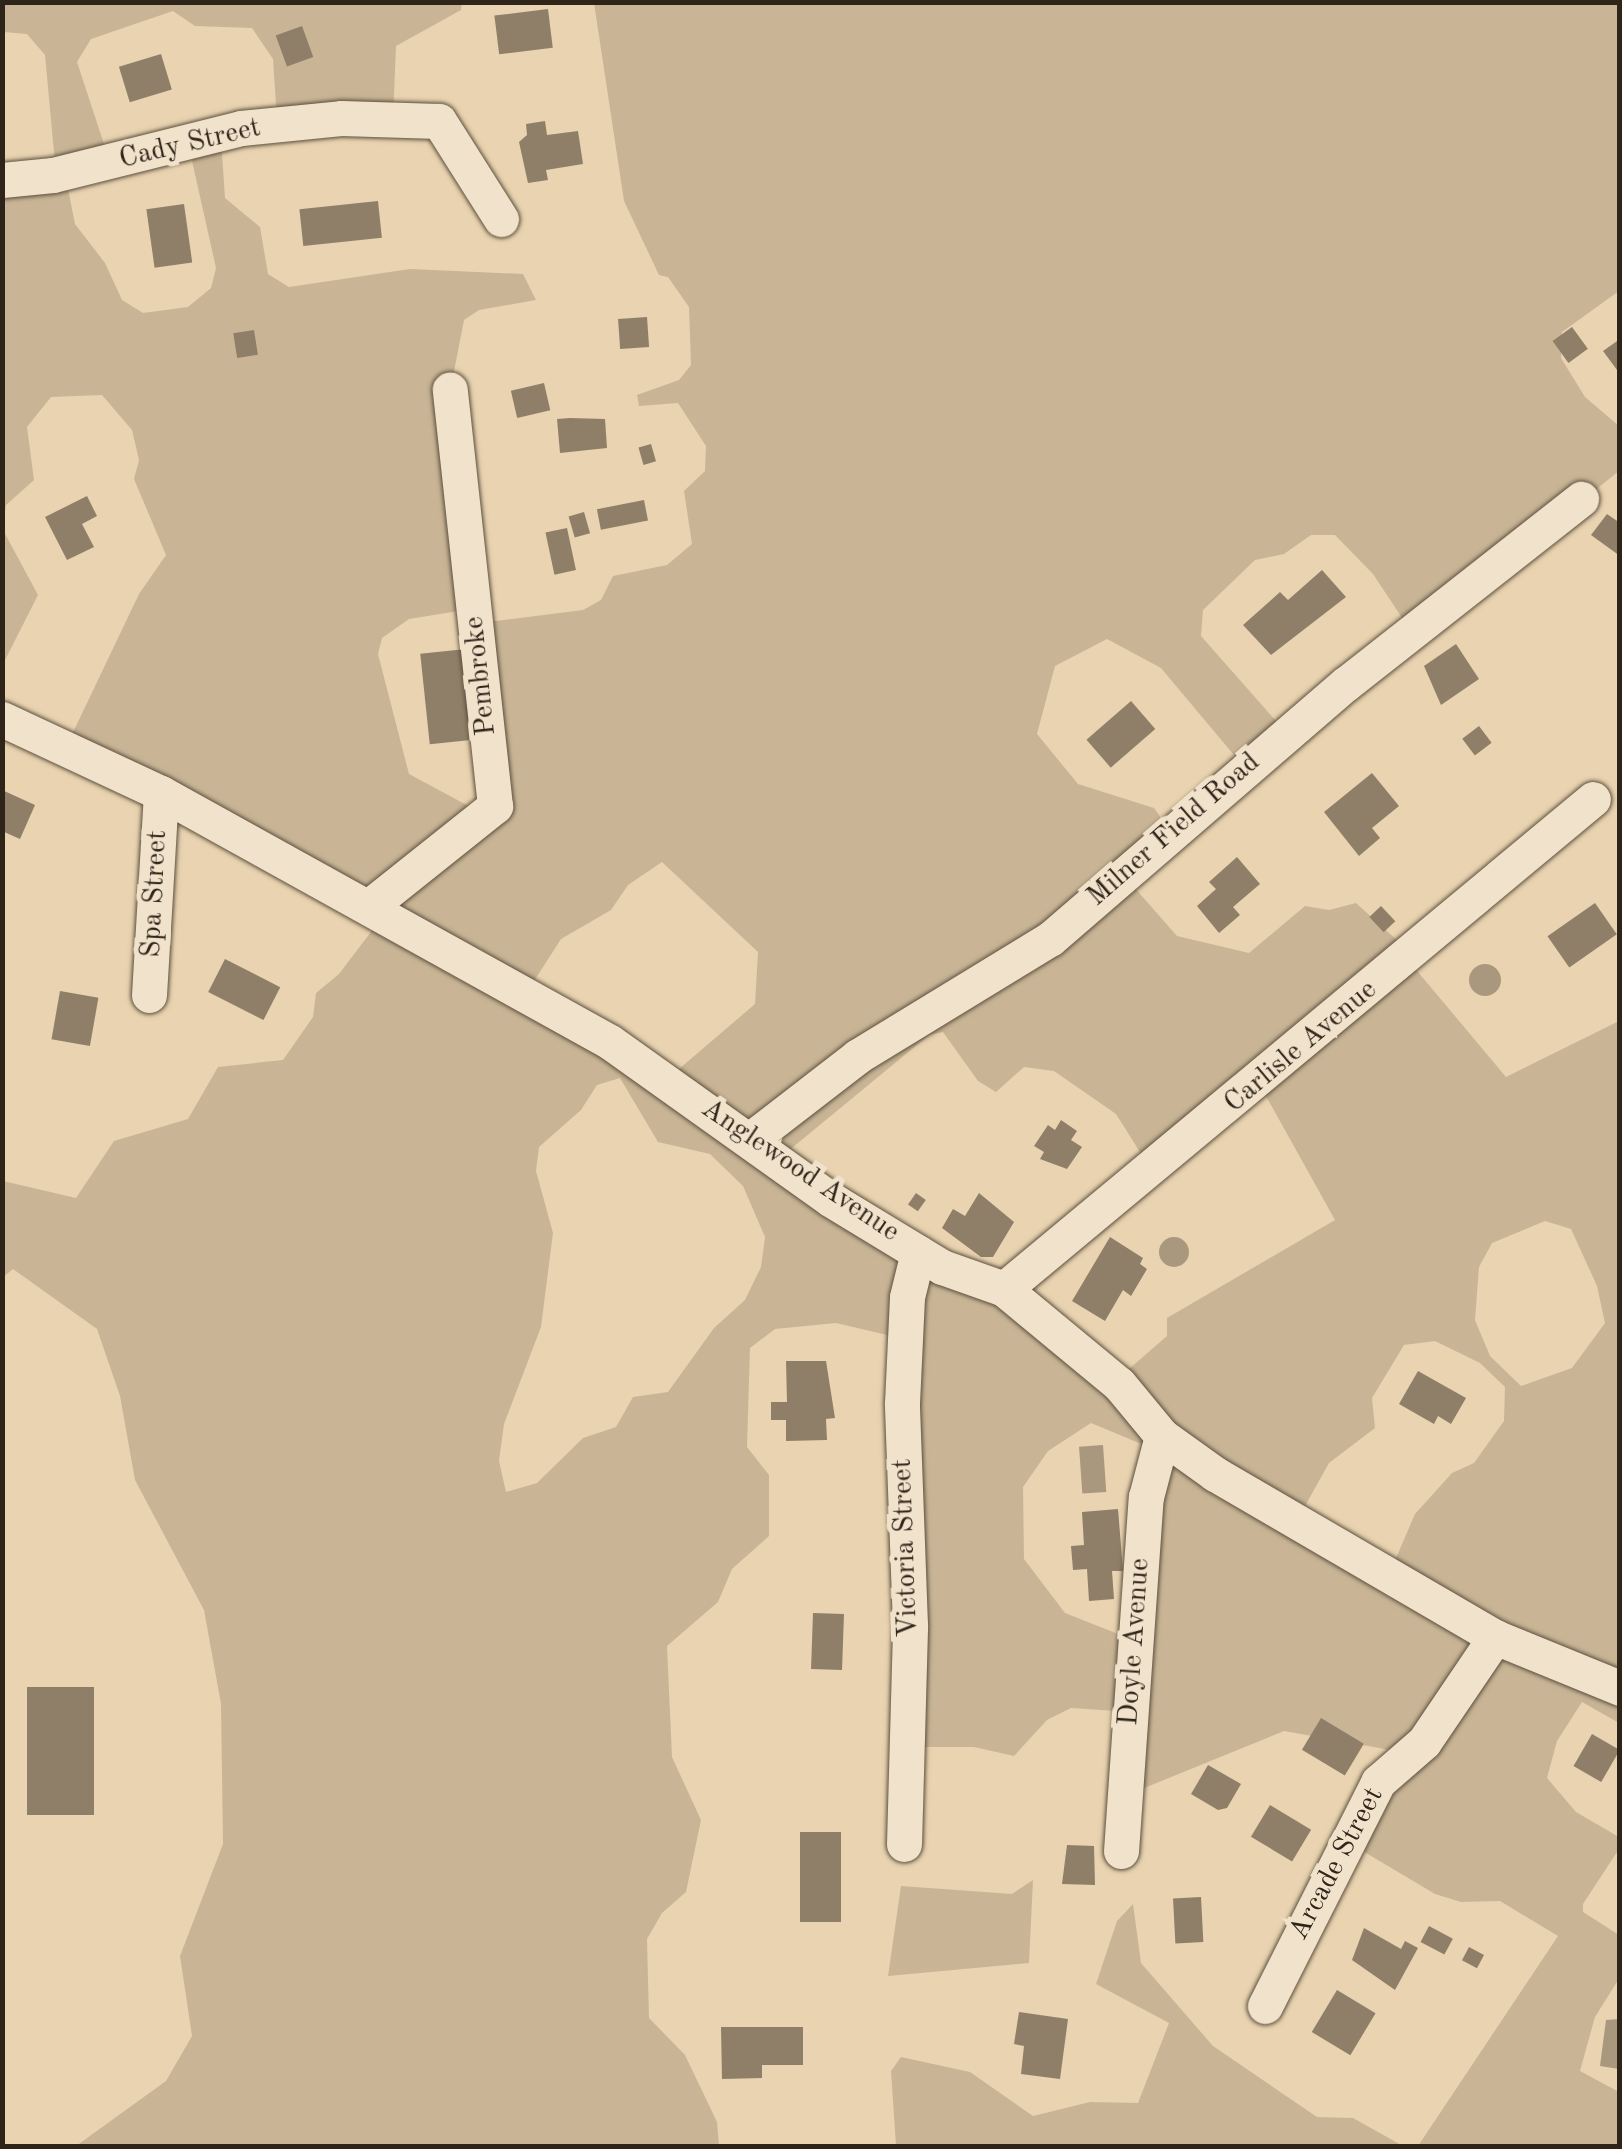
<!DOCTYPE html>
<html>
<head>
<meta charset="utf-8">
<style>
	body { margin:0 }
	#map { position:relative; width:1622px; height:2149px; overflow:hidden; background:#e9d3b0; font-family:"Old Standard TT",serif }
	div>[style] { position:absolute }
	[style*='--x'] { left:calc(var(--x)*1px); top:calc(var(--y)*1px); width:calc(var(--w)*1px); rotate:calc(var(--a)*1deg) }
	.green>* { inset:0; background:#c9b596 }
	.water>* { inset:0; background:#a9987d; transform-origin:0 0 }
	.round { border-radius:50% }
	.building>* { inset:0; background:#8f7f68; transform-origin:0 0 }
	.roads { filter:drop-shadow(0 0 2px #5d503f) drop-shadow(0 0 2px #5d503f) }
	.minor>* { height:35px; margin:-17.5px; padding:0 17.5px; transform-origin:17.5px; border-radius:17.5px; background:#f1e2cc }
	span { translate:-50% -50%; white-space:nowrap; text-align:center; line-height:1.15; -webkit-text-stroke:10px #f1e2cc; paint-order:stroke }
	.street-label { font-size:28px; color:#2e2419 }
	.frame { position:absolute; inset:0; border:5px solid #2e2419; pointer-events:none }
</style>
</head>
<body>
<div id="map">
	<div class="green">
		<i style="clip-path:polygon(evenodd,3px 3px,462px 3px,461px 10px,396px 46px,393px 119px,277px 120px,273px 59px,252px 28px,195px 26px,173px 11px,91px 39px,77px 62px,104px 144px,104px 163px,66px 179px,75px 224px,105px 263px,122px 300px,143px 313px,188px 307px,211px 288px,216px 268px,188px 143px,221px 139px,225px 198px,260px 227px,268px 274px,289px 287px,410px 269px,523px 274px,536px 300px,479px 310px,464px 320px,451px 387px,477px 608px,409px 619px,382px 638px,378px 654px,409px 774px,489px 817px,487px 622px,583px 610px,601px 600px,613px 576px,667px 565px,692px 544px,684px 491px,705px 471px,706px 446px,678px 403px,639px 406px,637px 395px,679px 380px,691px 365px,689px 307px,668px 277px,659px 275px,624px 201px,594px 3px,1619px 3px,1619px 291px,1562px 332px,1561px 358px,1585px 397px,1619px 426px,1619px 471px,1414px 636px,1373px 574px,1335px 535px,1311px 535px,1284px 554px,1255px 560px,1203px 610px,1201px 636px,1290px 737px,1249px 773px,1161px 668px,1107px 639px,1055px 666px,1037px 734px,1078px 784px,1154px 808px,1173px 835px,1126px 878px,1177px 936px,1249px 953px,1305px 906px,1329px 910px,1356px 903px,1411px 953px,1413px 966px,1506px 1077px,1619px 1021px,1619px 1723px,1582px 1702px,1557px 1741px,1547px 1778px,1576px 1812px,1619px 1837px,1619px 1849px,1583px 1904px,1583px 1912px,1619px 1935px,1620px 1977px,1595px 2017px,1580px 2071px,1619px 2092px,1619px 2146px,1418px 2146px,1558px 1936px,1500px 1901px,1461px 1902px,1435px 1894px,1351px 1844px,1407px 1753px,1284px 1731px,1132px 1793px,1132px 1712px,1071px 1708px,1047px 1720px,1014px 1756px,974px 1747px,913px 1747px,900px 1338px,836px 1323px,775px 1329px,750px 1348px,747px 1447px,769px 1475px,769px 1536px,732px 1569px,718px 1602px,667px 1646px,672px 1757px,701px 1820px,686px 1892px,662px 1913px,647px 1939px,649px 2018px,685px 2055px,717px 2122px,719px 2146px,76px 2146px,166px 2081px,192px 2036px,180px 1956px,223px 1844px,221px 1704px,204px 1610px,135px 1480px,120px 1396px,97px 1329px,13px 1269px,3px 1277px,3px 1181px,76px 1198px,114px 1141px,188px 1119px,218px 1067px,283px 1060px,313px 1017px,316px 993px,339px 974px,377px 924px,66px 747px,139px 594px,166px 555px,134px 479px,139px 460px,132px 430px,102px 395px,51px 397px,27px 427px,34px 480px,6px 505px,3px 526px,3px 181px,56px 174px,45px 55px,27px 34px,3px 32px,3px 3px,662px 862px,758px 952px,755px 1004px,665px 1081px,527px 992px,561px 939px,611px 910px,628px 885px,662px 862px,3px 3px,943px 1032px,978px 1081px,996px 1092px,1024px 1067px,1054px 1071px,1116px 1114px,1150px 1168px,1262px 1089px,1335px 1220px,1167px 1318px,1167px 1336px,1114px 1382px,947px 1272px,787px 1152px,929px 1035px,943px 1032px,3px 3px,620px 1078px,658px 1142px,710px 1154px,743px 1186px,765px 1237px,761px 1267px,745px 1300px,714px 1328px,668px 1392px,633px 1397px,616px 1427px,583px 1438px,537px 1483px,506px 1492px,499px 1461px,504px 1424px,541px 1327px,553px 1233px,536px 1171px,539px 1147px,581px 1110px,597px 1085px,620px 1078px,3px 3px,1545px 1221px,1571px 1229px,1597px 1286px,1605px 1323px,1572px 1368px,1521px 1386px,1490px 1356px,1475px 1320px,1479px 1267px,1492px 1243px,1545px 1221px,3px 3px,1435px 1341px,1480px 1363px,1505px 1387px,1504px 1421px,1474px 1463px,1452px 1473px,1415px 1514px,1390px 1572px,1295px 1524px,1329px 1463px,1375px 1428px,1372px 1398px,1404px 1345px,1435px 1341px,3px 3px,1091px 1423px,1151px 1448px,1136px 1641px,1065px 1613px,1024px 1559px,1023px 1487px,1048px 1451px,1091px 1423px)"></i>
		<i style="clip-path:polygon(3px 530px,38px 595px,3px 664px)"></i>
		<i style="clip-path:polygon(1033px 1880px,1029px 1963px,888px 1976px,901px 1886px,1012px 1894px)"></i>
		<i style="clip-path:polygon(1133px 1904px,1141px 1963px,1213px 2046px,1317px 2117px,1353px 2118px,1403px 2146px,896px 2146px,891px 2071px,901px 2057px,970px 2072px,1033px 2116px,1090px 2102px,1138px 2103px,1169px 2023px,1096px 1984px,1117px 1921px)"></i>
	</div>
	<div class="water">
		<i class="round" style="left:1469px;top:964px;width:32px;height:32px"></i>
		<i class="round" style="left:1159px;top:1237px;width:30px;height:30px"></i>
		<i style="left:1103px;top:1445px;width:47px;height:24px;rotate:86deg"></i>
		<i style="clip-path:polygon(1620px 2019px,1619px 2069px,1600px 2066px,1606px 2020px)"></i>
	</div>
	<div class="building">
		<i style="left:548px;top:9px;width:39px;height:54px;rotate:83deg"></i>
		<i style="left:302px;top:26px;width:33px;height:28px;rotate:70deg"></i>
		<i style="left:161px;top:54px;width:37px;height:44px;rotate:73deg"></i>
		<i style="clip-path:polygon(545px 121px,547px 135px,578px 131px,583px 164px,546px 170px,548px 180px,528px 183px,519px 142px,527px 135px,526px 124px)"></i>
		<i style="left:378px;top:201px;width:37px;height:79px;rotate:84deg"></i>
		<i style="left:184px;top:204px;width:59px;height:38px;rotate:82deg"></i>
		<i style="left:647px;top:317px;width:30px;height:29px;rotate:86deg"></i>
		<i style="left:1572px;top:327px;width:27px;height:24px;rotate:54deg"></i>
		<i style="left:254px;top:330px;width:25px;height:21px;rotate:81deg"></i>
		<i style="clip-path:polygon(1620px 339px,1620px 374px,1603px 351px)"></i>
		<i style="left:544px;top:383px;width:28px;height:34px;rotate:77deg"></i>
		<i style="clip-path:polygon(570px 418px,605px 419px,607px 448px,560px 453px,557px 419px)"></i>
		<i style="left:651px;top:444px;width:18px;height:13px;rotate:74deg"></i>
		<i style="clip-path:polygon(87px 496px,97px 516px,82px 524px,94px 547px,67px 560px,45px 517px)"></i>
		<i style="left:644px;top:500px;width:21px;height:48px;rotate:79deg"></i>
		<i style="left:584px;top:512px;width:22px;height:16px;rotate:74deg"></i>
		<i style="clip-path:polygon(1607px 514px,1620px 523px,1620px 556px,1591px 535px)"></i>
		<i style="left:567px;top:528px;width:43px;height:22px;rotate:78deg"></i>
		<i style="clip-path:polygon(1322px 570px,1346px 597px,1271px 655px,1243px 625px,1280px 592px,1288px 600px)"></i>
		<i style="clip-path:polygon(1456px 644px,1479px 679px,1441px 705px,1424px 666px)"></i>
		<i style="left:466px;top:649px;width:91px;height:46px;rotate:84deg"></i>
		<i style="left:1131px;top:701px;width:37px;height:59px;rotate:49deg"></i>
		<i style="left:1479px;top:726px;width:21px;height:21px;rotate:53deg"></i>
		<i style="clip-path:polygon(1372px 773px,1399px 806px,1372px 828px,1380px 838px,1359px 856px,1324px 812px)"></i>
		<i style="clip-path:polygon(2px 790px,35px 805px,20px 839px,2px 831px)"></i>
		<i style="clip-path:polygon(1237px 857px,1260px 884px,1233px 907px,1240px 915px,1219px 933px,1197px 906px,1216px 889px,1209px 882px)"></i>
		<i style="left:1595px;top:903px;width:38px;height:58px;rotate:55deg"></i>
		<i style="left:1381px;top:906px;width:21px;height:16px;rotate:47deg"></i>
		<i style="left:225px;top:959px;width:62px;height:37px;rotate:27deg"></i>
		<i style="left:60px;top:991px;width:39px;height:49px;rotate:10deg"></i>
		<i style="clip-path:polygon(1061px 1120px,1077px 1131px,1071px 1140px,1082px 1147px,1067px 1169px,1040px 1159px,1044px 1152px,1034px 1146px,1048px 1125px,1055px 1130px)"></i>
		<i style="left:916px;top:1193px;width:12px;height:14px;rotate:35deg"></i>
		<i style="clip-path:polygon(979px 1193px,1014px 1222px,993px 1257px,981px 1257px,942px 1228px,953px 1209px,965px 1216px)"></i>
		<i style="clip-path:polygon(1110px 1237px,1143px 1258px,1140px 1264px,1147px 1269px,1131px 1296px,1123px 1290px,1105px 1321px,1072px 1301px)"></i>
		<i style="clip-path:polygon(786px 1361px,826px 1361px,835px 1418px,826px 1419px,827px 1440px,786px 1441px,786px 1420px,771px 1420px,771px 1402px,787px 1402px)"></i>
		<i style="clip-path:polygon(1418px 1371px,1466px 1398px,1451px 1424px,1438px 1416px,1434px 1424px,1399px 1404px)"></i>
		<i style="clip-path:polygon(1118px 1509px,1123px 1571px,1112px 1571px,1114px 1599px,1089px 1601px,1087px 1569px,1073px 1570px,1071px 1546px,1084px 1545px,1082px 1512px)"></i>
		<i style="left:813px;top:1613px;width:31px;height:56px;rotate:2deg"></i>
		<i style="left:27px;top:1687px;width:67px;height:128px"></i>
		<i style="left:1321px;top:1718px;width:50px;height:37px;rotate:31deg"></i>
		<i style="left:1592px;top:1734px;width:32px;height:37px;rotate:30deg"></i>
		<i style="clip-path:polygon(1208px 1765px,1241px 1784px,1227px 1808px,1218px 1810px,1191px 1794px)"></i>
		<i style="left:1270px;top:1805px;width:48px;height:37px;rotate:31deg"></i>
		<i style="left:800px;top:1832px;width:41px;height:90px"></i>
		<i style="clip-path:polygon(1067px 1845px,1094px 1846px,1095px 1885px,1062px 1884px)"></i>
		<i style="left:1201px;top:1897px;width:45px;height:28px;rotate:87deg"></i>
		<i style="left:1429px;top:1926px;width:27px;height:18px;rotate:28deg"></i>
		<i style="clip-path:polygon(1364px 1928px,1401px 1949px,1405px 1941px,1418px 1948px,1395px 1990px,1352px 1960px)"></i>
		<i style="left:1469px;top:1947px;width:17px;height:15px;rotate:28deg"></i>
		<i style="left:1337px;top:1990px;width:45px;height:49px;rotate:31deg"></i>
		<i style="clip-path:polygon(1019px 2012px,1068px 2019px,1060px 2079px,1021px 2074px,1024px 2046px,1014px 2044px)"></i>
		<i style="clip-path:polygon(721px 2027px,803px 2027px,803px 2065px,762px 2065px,762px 2078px,722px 2079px)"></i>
	</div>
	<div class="roads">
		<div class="minor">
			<i style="--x:2;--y:180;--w:51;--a:-5.6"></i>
			<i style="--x:53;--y:175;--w:194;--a:-14"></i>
			<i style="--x:241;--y:128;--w:100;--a:-5.7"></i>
			<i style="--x:341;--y:118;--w:98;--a:1.8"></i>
			<i style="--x:439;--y:121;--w:116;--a:57.7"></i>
			<i style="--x:2;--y:719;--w:175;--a:25"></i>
			<i style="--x:161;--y:793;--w:513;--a:29.01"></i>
			<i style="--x:610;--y:1042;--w:270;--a:35.5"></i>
			<i style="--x:830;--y:1199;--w:131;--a:31.3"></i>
			<i style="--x:942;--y:1267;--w:66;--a:19.5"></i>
			<i style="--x:1004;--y:1289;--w:149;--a:39.6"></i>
			<i style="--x:1119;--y:1384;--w:67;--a:50.4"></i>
			<i style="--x:1162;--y:1436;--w:65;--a:35.6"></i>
			<i style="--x:1215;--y:1474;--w:324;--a:30.2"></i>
			<i style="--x:1495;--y:1637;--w:135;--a:22.2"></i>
			<i style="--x:371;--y:905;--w:159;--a:-38.6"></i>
			<i style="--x:495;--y:806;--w:419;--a:-96.2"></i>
			<i style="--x:149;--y:995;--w:202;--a:-86.6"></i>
			<i style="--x:752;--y:1138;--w:134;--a:-37.7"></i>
			<i style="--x:858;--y:1056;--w:225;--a:-31.4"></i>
			<i style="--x:1050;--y:939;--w:392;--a:-40.8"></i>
			<i style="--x:1347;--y:683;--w:298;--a:-38.2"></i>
			<i style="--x:1004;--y:1289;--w:766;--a:-39.76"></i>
			<i style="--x:904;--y:1844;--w:219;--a:-88.4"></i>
			<i style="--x:910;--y:1625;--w:222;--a:-92.1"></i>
			<i style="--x:902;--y:1403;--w:106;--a:-87.3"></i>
			<i style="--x:907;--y:1297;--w:46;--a:-76.3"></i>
			<i style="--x:1121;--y:1851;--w:355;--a:-86"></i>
			<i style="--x:1146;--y:1497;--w:63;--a:-75.3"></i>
			<i style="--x:1265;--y:2006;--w:251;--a:-63.2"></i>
			<i style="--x:1378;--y:1782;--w:61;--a:-41"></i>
			<i style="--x:1424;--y:1742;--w:127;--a:-55.9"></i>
		</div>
	</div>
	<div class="street-label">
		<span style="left:190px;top:144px;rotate:-13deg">Cady Street</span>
		<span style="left:481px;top:676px;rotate:-96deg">Pembroke</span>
		<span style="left:1174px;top:830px;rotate:-41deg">Milner Field Road</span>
		<span style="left:155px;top:894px;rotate:-87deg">Spa Street</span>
		<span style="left:1301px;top:1047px;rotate:-40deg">Carlisle Avenue</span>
		<span style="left:800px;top:1171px;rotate:34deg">Anglewood Avenue</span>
		<span style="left:906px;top:1548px;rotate:-92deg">Victoria Street</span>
		<span style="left:1135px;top:1642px;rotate:-86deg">Doyle Avenue</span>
		<span style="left:1337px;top:1864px;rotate:-62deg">Arcade Street</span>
	</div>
	<div class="frame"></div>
</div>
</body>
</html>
